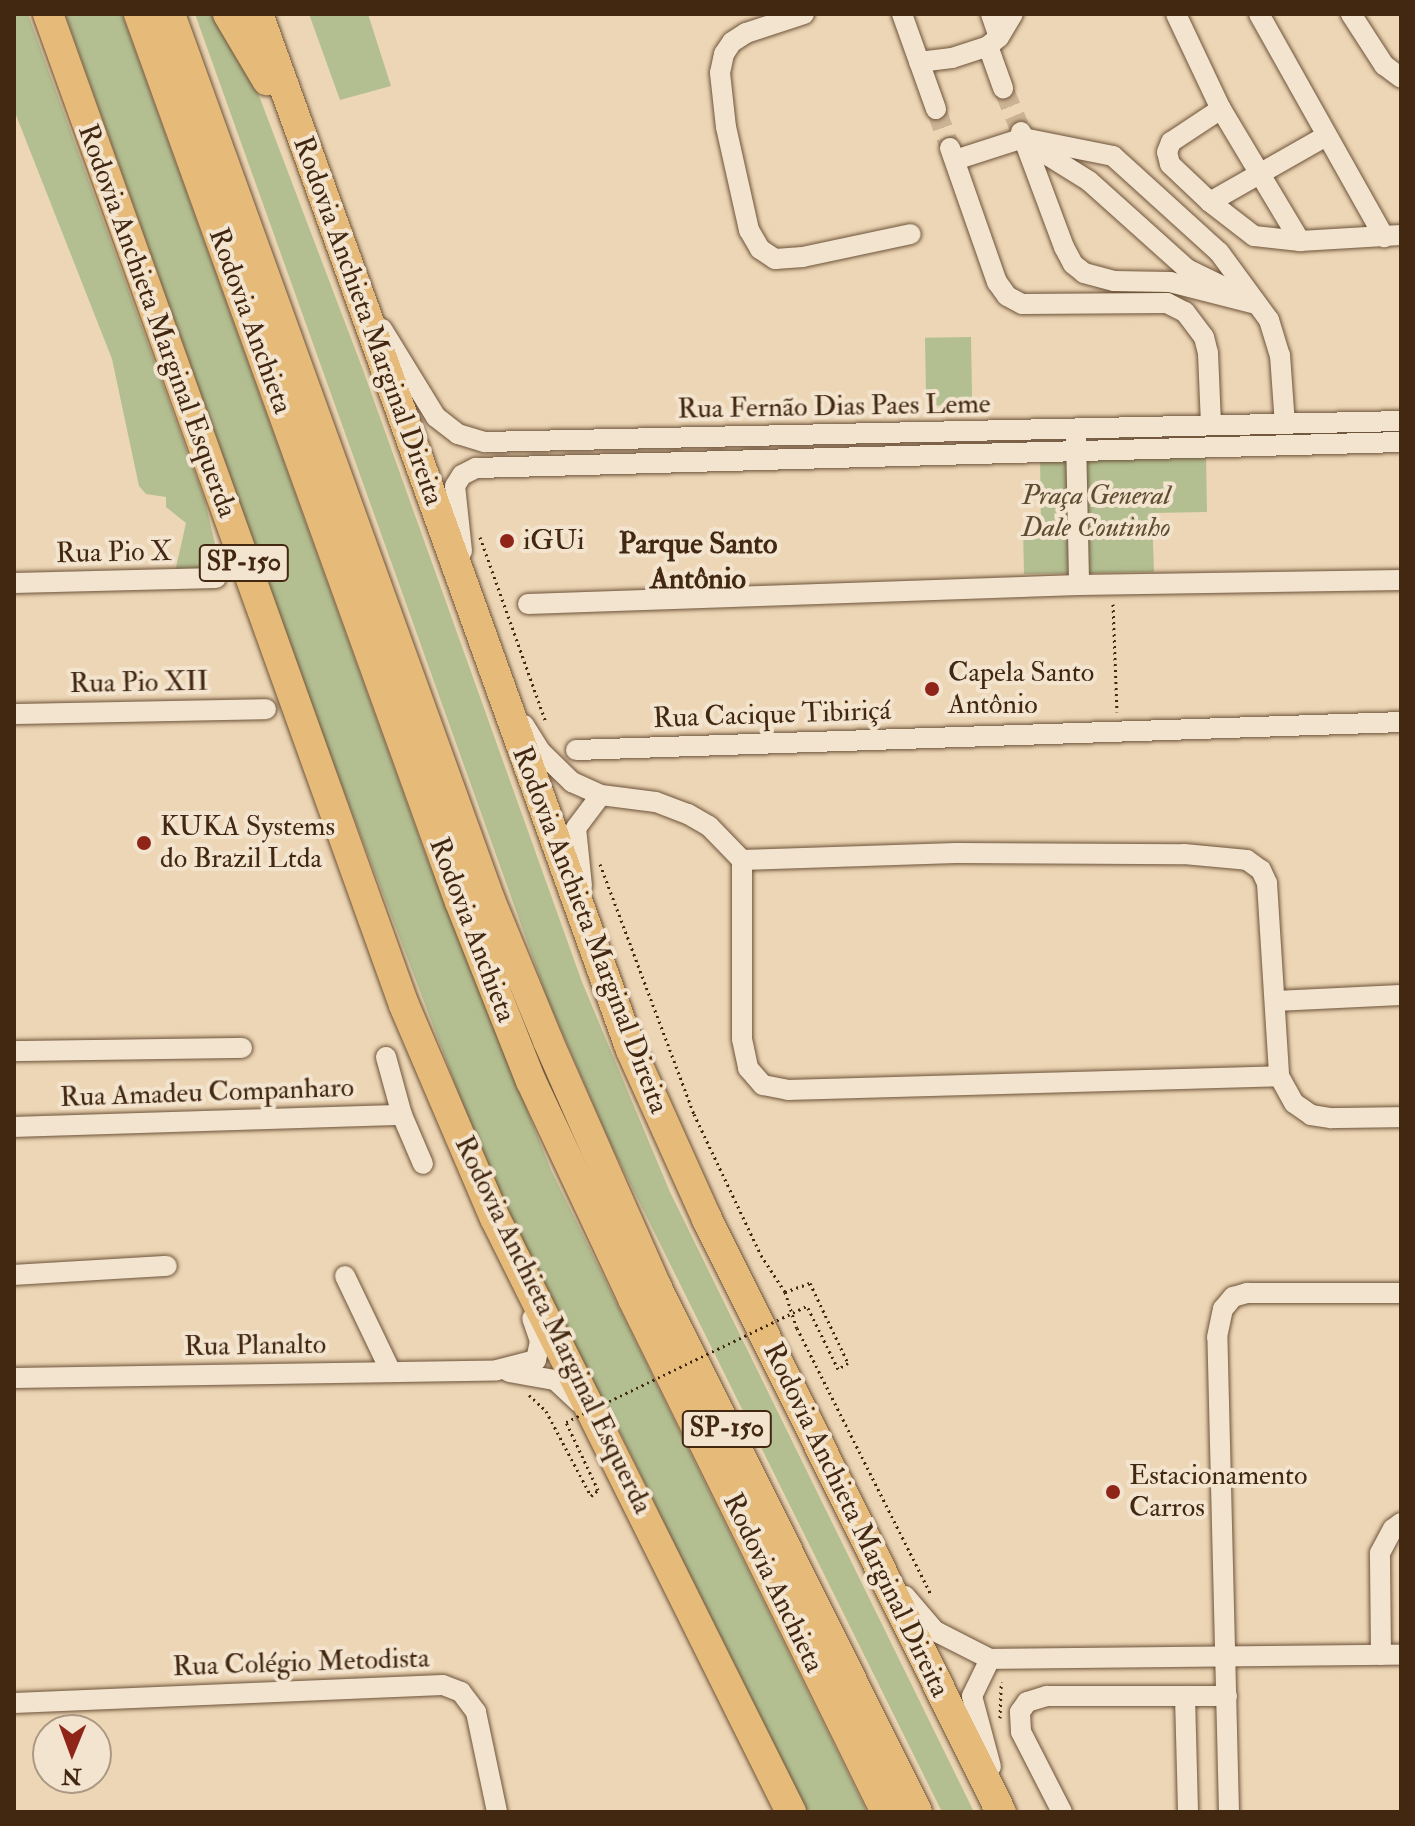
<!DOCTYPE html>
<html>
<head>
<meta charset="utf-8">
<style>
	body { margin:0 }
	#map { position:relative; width:1415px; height:1826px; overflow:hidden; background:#edd6b5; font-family:"IM FELL Double Pica",serif }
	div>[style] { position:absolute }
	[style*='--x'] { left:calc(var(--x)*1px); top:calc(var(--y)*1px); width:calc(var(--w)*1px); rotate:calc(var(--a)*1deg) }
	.green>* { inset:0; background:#b3bf91; transform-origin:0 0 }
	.minor-tunnel>* { height:20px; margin-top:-10px; transform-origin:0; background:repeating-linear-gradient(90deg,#cbb394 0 20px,transparent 0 30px) }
	.path>* { height:3px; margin-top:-1.5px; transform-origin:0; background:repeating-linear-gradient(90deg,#422711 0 2px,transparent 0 6px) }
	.roads { filter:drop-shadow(0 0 2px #6d533a) drop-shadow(0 0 2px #6d533a) }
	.minor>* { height:20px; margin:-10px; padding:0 10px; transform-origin:10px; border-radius:10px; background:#f3e4cf }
	.highway>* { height:30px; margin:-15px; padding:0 15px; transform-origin:15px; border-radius:15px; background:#e6bb7a }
	.path-bridge>* { height:3px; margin-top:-1.5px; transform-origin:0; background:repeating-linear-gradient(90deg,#422711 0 2px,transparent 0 6px) }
	.dots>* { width:22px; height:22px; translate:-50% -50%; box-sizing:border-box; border:4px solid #f3e4cf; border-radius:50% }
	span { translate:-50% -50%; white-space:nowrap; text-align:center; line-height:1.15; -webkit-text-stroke:8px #f3e4cf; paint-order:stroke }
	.shield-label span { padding:2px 6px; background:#f3e4cf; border:2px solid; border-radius:6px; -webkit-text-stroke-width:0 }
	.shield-label { font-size:26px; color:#422711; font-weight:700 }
	.street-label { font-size:28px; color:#422711 }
	.park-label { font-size:28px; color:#5e4d31; font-style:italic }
	.poi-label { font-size:28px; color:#422711 }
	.left { translate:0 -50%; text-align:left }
	.neighbourhood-label { font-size:30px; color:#422711; font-weight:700 }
	.frame { position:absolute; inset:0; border:16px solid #422711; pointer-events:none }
	.north { position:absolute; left:32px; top:1714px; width:80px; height:80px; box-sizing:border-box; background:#f3e4cf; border:2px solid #ac9883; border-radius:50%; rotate:181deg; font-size:22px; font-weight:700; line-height:32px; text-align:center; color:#422711 }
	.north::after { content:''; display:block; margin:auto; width:28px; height:36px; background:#8f2418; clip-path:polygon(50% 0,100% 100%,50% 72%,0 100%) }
</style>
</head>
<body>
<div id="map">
	<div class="green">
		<i style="clip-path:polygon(14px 14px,28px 14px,205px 501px,221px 569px,175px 572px,186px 523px,166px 507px,166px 497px,146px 494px,139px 486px,112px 359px,14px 110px)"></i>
		<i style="clip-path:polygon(65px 14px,122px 14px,426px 856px,551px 1170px,867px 1812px,805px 1812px,623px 1438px,534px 1267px,483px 1157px,326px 744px)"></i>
		<i style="clip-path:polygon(195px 14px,219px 14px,239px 43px,363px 370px,582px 982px,670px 1192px,974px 1812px,942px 1812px,612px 1147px,548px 1000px)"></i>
		<i style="clip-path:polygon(309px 14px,368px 14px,391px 86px,340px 100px)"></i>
		<i style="left:971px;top:337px;width:68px;height:46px;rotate:89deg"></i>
		<i style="clip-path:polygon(1206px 454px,1207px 512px,1152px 513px,1154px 572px,1024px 574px,1023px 529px,1041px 528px,1040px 457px)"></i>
	</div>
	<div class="minor-tunnel">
		<i style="--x:1003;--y:88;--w:41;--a:67.2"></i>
		<i style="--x:936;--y:109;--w:41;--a:70.3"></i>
	</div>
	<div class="path">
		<i style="--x:480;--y:537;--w:196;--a:70.4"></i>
		<i style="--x:1113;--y:604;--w:108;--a:87.9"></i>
		<i style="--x:600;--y:864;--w:267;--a:69.4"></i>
		<i style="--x:694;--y:1114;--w:156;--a:64.6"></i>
		<i style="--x:761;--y:1255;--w:44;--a:57"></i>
		<i style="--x:785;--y:1292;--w:27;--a:-20"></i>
		<i style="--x:810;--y:1283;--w:89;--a:64.6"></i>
		<i style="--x:848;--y:1363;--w:12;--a:149"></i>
		<i style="--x:838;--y:1369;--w:70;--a:-116.2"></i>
		<i style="--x:785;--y:1292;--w:38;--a:72"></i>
		<i style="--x:797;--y:1328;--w:298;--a:63.3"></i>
		<i style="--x:529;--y:1395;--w:23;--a:43"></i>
		<i style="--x:546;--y:1411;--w:96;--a:62.1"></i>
		<i style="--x:591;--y:1496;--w:9;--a:-41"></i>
		<i style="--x:598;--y:1490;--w:75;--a:-115.2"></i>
		<i style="--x:1000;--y:1718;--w:36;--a:-88"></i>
	</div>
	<div class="roads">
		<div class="minor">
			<i style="--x:804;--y:14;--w:61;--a:161.9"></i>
			<i style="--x:746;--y:33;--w:17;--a:147"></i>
			<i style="--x:732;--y:42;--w:14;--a:124"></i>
			<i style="--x:724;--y:54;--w:19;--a:102"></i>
			<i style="--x:720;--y:73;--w:54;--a:83.7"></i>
			<i style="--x:726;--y:127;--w:106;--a:77.4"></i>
			<i style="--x:749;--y:230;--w:22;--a:60"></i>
			<i style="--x:760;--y:249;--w:18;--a:34"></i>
			<i style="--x:775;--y:259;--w:28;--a:-4"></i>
			<i style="--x:803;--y:257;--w:110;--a:-12"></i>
			<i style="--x:902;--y:14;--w:101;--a:70.3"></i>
			<i style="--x:991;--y:14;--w:24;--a:71"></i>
			<i style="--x:1176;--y:14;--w:105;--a:64.7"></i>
			<i style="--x:1221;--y:109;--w:154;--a:59.1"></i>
			<i style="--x:1300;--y:241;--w:101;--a:-3.4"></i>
			<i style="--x:1259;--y:14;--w:256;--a:60.7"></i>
			<i style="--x:1351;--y:14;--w:61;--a:57.1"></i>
			<i style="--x:1384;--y:65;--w:21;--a:37"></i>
			<i style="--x:988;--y:46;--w:45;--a:70.3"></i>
			<i style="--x:919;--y:62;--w:33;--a:-7"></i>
			<i style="--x:952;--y:58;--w:38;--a:-18"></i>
			<i style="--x:988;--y:46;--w:14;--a:-39"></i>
			<i style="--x:999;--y:37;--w:27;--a:-59"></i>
			<i style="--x:1021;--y:132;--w:123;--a:69.5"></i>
			<i style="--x:1064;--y:247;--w:19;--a:62"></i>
			<i style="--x:1073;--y:264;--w:14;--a:39"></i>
			<i style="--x:1084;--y:273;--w:31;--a:15"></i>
			<i style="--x:1114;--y:281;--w:56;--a:1"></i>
			<i style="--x:1170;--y:282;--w:89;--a:14.3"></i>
			<i style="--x:950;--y:148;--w:142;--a:70.7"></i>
			<i style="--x:997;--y:282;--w:17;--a:54"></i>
			<i style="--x:1007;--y:296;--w:17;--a:28"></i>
			<i style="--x:1022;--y:304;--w:145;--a:-0.4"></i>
			<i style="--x:1167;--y:303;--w:20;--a:27"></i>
			<i style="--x:1185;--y:312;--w:31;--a:53"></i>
			<i style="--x:1204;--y:337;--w:16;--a:76"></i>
			<i style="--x:1208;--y:353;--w:72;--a:87.6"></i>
			<i style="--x:1036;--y:148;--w:62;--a:31.9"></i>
			<i style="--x:1089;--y:181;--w:132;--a:41.9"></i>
			<i style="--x:1187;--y:269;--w:41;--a:25.9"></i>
			<i style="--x:955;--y:160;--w:71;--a:-17.9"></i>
			<i style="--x:1023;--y:138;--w:92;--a:11.3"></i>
			<i style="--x:1113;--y:156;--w:143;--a:42.2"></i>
			<i style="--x:1219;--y:252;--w:84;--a:53.7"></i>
			<i style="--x:1269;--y:320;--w:37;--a:73"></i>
			<i style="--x:1280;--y:355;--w:69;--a:85.9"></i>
			<i style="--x:1210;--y:202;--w:55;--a:-136.5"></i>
			<i style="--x:1170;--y:164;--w:12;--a:-104"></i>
			<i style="--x:1167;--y:152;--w:11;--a:-68"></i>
			<i style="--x:1171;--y:142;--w:60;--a:-33.4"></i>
			<i style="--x:1300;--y:241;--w:46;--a:-173.8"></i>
			<i style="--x:1254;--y:236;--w:56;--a:-142.3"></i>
			<i style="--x:1210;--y:202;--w:133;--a:-29.6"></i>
			<i style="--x:382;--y:329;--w:103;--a:58.5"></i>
			<i style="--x:436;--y:417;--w:28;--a:38"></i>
			<i style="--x:458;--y:434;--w:28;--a:17"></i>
			<i style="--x:485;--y:442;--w:916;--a:-1.31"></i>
			<i style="--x:1076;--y:437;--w:148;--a:88.8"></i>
			<i style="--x:462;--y:551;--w:65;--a:-96.1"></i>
			<i style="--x:455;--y:486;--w:13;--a:-58"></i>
			<i style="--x:462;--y:475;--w:16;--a:-27"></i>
			<i style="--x:476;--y:468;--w:925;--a:-1.61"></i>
			<i style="--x:14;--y:583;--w:202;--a:-1.4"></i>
			<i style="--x:528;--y:604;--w:551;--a:-1.97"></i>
			<i style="--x:1079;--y:585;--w:322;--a:-0.9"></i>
			<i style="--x:14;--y:714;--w:252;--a:-1.1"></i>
			<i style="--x:524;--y:725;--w:31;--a:58"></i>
			<i style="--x:540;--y:751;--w:45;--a:44.1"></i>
			<i style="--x:572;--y:782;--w:32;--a:24"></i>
			<i style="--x:601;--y:795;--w:55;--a:7.3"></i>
			<i style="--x:656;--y:802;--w:34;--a:21"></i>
			<i style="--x:688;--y:814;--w:24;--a:30"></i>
			<i style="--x:709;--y:826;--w:47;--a:45.9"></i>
			<i style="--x:742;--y:860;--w:179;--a:90"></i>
			<i style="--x:742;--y:1039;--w:30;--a:78"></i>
			<i style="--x:748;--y:1068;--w:23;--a:49"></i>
			<i style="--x:763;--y:1085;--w:25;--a:11"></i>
			<i style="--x:788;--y:1090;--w:491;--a:-1.6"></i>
			<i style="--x:576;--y:750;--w:825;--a:-1.94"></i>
			<i style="--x:742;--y:860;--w:214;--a:-1.9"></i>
			<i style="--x:956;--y:853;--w:228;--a:0.3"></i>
			<i style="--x:1184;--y:854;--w:63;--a:5.4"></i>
			<i style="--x:1247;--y:860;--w:17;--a:36"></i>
			<i style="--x:1261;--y:870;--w:14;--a:65"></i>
			<i style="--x:1267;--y:883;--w:193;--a:86.4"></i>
			<i style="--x:1279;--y:1076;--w:31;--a:61"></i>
			<i style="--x:1294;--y:1103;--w:21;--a:35"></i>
			<i style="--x:1311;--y:1115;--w:20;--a:9"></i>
			<i style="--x:1331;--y:1118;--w:70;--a:-0.8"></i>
			<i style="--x:582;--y:886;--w:58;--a:-95.9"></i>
			<i style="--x:576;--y:828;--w:41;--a:-52.9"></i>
			<i style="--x:1275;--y:1001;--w:126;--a:-2.7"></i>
			<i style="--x:14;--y:1051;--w:228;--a:-0.8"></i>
			<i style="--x:386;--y:1057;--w:60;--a:74.6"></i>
			<i style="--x:402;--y:1115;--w:53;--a:66.8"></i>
			<i style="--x:14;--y:1127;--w:388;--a:-1.8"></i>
			<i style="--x:14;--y:1275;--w:153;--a:-3.4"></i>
			<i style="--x:345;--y:1276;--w:106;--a:64.4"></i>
			<i style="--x:509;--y:1372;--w:47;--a:9.9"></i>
			<i style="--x:555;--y:1380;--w:33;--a:43"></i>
			<i style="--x:14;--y:1378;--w:483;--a:-0.9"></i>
			<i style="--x:497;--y:1370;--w:40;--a:-14.4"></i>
			<i style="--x:536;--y:1360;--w:19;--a:-78"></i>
			<i style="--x:540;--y:1341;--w:24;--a:-109"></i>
			<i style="--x:905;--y:1596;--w:46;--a:49.4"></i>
			<i style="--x:935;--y:1631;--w:62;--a:27"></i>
			<i style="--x:990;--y:1659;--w:411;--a:-0.6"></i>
			<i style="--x:1381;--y:1655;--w:102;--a:-90.6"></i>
			<i style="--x:1380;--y:1553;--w:27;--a:-62"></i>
			<i style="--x:1393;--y:1529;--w:10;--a:-37"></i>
			<i style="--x:990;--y:1659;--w:41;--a:115.9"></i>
			<i style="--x:972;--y:1696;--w:73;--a:75"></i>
			<i style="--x:1185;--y:1696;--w:116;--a:88.5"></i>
			<i style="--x:14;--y:1703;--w:429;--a:-2.4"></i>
			<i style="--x:443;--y:1685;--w:19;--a:21"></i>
			<i style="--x:461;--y:1692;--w:25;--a:53"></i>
			<i style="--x:476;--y:1712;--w:102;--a:78.1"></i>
			<i style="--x:1062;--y:1812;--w:90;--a:-117.1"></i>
			<i style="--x:1021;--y:1732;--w:20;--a:-93"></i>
			<i style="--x:1020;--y:1712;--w:12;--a:-55"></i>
			<i style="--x:1027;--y:1702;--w:21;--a:-17"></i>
			<i style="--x:1047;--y:1696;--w:180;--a:0"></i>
			<i style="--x:1229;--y:1812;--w:475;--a:-91.4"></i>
			<i style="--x:1217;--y:1337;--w:29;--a:-78"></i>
			<i style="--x:1223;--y:1309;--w:16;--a:-50"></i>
			<i style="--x:1233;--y:1297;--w:15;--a:-16"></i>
			<i style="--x:1247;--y:1293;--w:154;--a:0"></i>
		</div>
		<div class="highway">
			<i style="--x:48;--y:14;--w:1053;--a:70.24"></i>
			<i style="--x:404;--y:1005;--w:232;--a:66.9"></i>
			<i style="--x:495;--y:1218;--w:664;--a:63.51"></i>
			<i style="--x:139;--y:14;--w:944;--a:70.13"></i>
			<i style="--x:460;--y:902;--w:193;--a:68.4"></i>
			<i style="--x:531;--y:1081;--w:241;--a:64.9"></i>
			<i style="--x:633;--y:1299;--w:572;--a:63.75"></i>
			<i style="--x:170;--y:14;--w:942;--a:70.14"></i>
			<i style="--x:490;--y:900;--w:152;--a:67.6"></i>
			<i style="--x:548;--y:1041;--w:270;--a:66.2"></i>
			<i style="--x:657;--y:1288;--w:585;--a:63.61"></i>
			<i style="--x:228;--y:14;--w:77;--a:59.4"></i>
			<i style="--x:258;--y:14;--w:1101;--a:70.2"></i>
			<i style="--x:631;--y:1050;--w:185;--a:65.8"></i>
			<i style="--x:707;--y:1219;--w:662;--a:63.63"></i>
		</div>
	</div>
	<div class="path-bridge">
		<i style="--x:566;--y:1422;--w:267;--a:-25.7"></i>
	</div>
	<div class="dots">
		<i style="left:507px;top:541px;background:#8f2418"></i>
		<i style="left:932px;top:689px;background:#8f2418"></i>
		<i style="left:144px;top:843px;background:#8f2418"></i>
		<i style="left:1113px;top:1492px;background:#8f2418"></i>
	</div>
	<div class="shield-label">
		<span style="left:244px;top:563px">SP-150</span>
		<span style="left:727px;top:1429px">SP-150</span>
	</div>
	<div class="street-label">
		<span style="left:157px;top:321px;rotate:70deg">Rodovia Anchieta Marginal Esquerda</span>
		<span style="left:250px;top:321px;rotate:70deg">Rodovia Anchieta</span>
		<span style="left:368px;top:321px;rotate:70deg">Rodovia Anchieta Marginal Direita</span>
		<span style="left:834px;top:407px;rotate:-1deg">Rua Fernão Dias Paes Leme</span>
		<span style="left:114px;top:553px;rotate:-1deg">Rua Pio X</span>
		<span style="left:139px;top:683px;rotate:-1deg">Rua Pio XII</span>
		<span style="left:772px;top:715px;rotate:-2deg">Rua Cacique Tibiriçá</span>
		<span style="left:472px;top:930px;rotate:69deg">Rodovia Anchieta</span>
		<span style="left:590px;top:930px;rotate:69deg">Rodovia Anchieta Marginal Direita</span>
		<span style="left:207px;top:1093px;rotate:-2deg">Rua Amadeu Companharo</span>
		<span style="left:553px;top:1325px;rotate:64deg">Rodovia Anchieta Marginal Esquerda</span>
		<span style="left:255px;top:1346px;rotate:-1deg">Rua Planalto</span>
		<span style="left:856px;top:1520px;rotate:64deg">Rodovia Anchieta Marginal Direita</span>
		<span style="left:773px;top:1583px;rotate:64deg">Rodovia Anchieta</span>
		<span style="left:301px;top:1663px;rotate:-2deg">Rua Colégio Metodista</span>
	</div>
	<div class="park-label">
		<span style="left:1096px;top:512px">Praça General<br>Dale Coutinho</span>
	</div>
	<div class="poi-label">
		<span class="left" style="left:523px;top:541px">iGUi</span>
		<span class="left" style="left:948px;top:689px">Capela Santo<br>Antônio</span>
		<span class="left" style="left:160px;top:843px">KUKA Systems<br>do Brazil Ltda</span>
		<span class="left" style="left:1129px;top:1492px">Estacionamento<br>Carros</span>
	</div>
	<div class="neighbourhood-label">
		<span style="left:698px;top:561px">Parque Santo<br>Antônio</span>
	</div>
	<div class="frame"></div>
	<div class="north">N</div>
</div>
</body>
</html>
